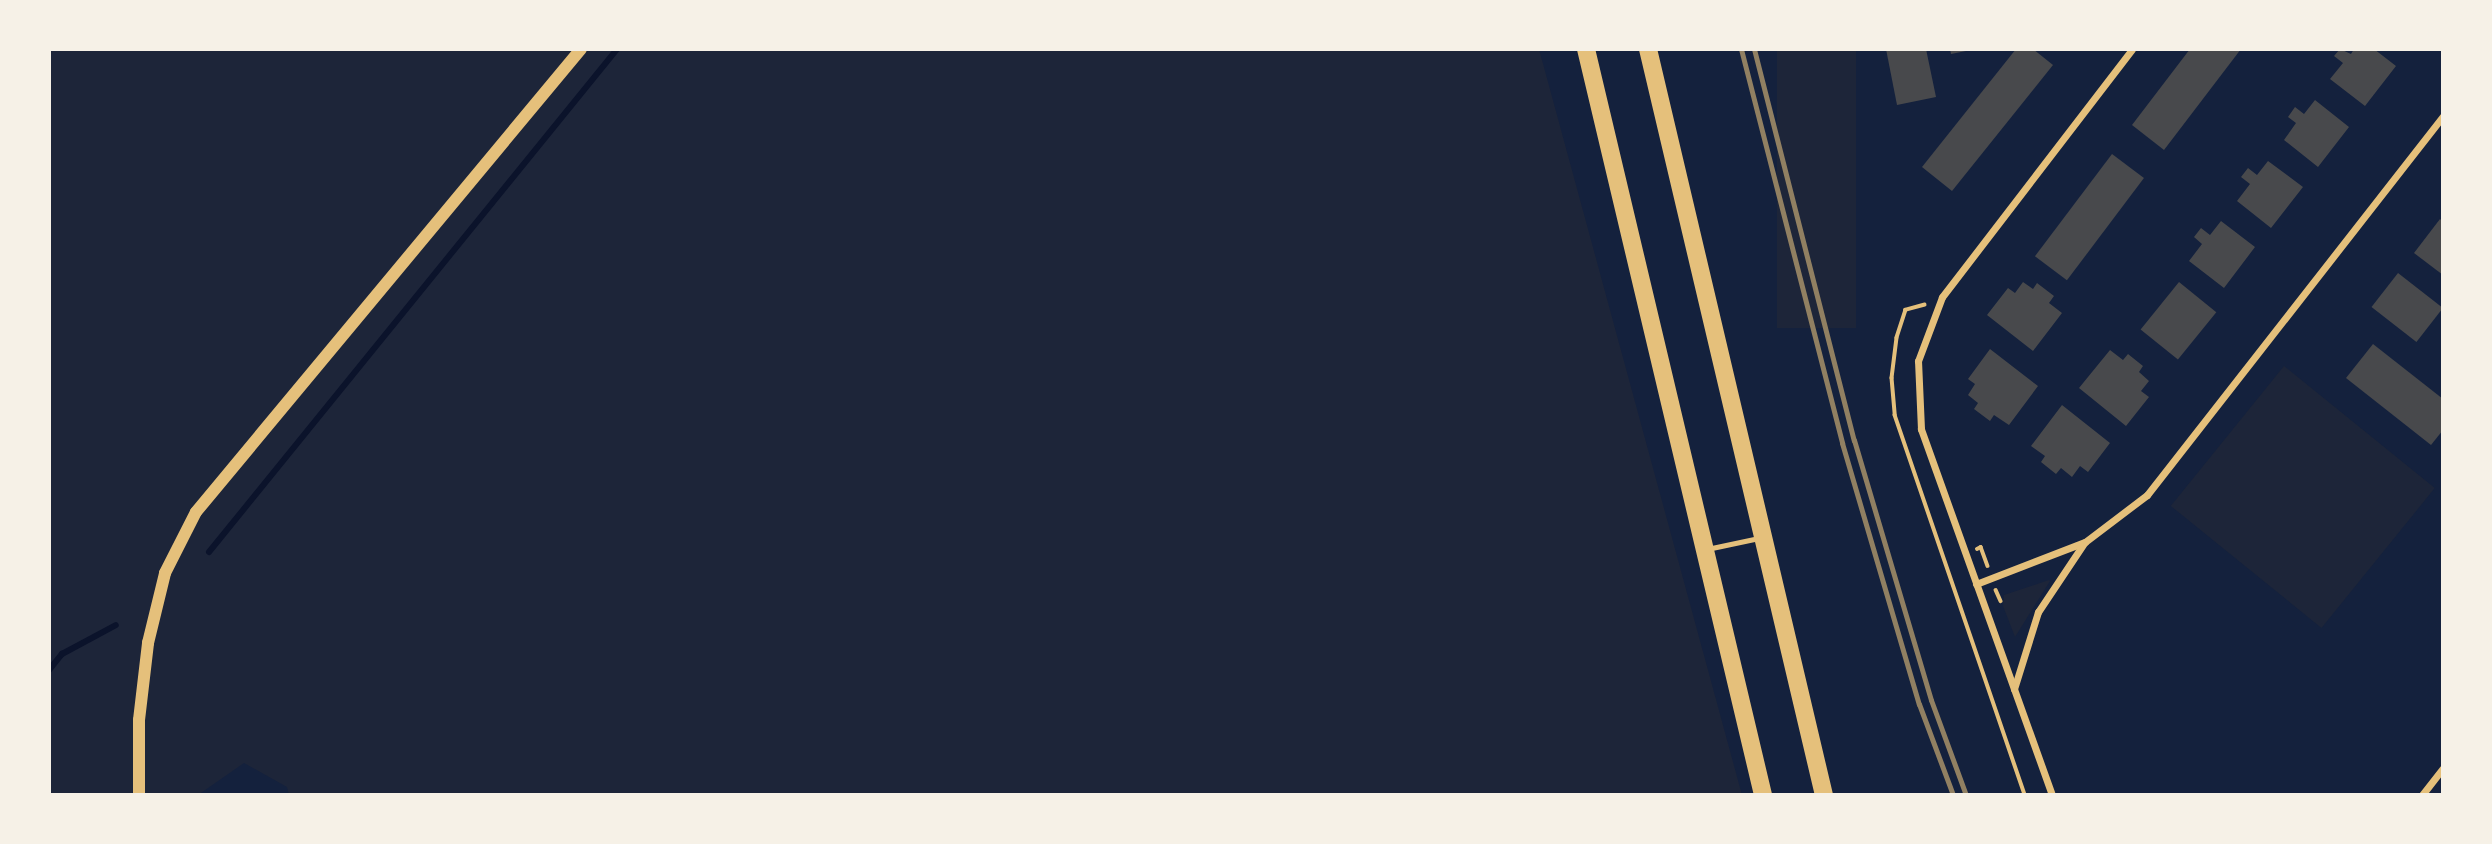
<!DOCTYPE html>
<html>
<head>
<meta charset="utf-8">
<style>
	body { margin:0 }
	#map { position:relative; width:2492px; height:844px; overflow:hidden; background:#14213d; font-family:"DejaVu Sans",sans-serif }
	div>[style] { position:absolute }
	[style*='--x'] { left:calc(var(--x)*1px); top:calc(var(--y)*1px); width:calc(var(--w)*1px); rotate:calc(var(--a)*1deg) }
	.green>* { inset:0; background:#1d2539; transform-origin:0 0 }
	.stream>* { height:6px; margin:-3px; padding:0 3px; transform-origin:3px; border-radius:3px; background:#0b132b }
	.building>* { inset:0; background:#48494c; transform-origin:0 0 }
	.path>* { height:3.5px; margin:-1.75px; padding:0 1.75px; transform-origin:1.75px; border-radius:1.75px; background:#e5c07b }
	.service>* { height:5px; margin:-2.5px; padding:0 2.5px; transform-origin:2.5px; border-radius:2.5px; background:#e5c07b }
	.minor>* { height:7px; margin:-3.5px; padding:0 3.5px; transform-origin:3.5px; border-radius:3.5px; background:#e5c07b }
	.tertiary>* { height:12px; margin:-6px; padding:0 6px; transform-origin:6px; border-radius:6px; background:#e5c07b }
	.primary>* { height:18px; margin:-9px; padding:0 9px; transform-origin:9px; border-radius:9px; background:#e5c07b }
	.rail>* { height:5px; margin:-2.5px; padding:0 2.5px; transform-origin:2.5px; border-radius:2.5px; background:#918062 }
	span { translate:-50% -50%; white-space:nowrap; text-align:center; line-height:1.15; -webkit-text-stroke:7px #f6f1e7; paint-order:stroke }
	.frame { position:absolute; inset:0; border:51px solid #f6f1e7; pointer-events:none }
</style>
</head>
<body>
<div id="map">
	<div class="green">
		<i style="clip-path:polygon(49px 49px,1539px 49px,1742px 795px,289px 795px,287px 787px,244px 763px,198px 795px,49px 795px)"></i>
		<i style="left:1777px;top:49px;width:79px;height:279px"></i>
		<i style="left:2284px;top:366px;width:194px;height:180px;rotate:39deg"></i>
		<i style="clip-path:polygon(2049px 580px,2050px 581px,2015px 637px,2003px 606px,2004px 595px)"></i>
	</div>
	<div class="stream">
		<i style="--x:209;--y:552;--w:648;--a:-50.95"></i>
		<i style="--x:49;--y:670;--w:21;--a:-51"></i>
		<i style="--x:62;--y:654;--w:61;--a:-28.2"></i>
	</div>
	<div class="building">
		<i style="clip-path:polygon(1886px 49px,1926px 49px,1936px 97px,1897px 105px)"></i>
		<i style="clip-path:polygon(1950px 49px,1971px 49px,1971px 50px,1951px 54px)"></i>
		<i style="clip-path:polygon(2016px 49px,2033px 49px,2053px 65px,1952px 191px,1922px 167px)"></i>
		<i style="clip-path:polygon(2190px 49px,2241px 49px,2164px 150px,2132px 125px)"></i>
		<i style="clip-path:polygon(2340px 49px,2351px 54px,2354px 49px,2374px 49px,2396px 66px,2365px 106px,2330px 79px,2343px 63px,2334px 56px)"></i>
		<i style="clip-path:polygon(2315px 100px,2349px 127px,2318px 167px,2284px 140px,2296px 123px,2288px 117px,2295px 107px,2304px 114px)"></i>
		<i style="left:2112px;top:154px;width:40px;height:128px;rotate:37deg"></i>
		<i style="clip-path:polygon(2268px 161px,2303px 187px,2271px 228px,2237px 201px,2250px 184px,2241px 177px,2248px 168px,2257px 175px)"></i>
		<i style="clip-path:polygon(2440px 219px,2443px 222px,2443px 275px,2414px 253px)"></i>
		<i style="clip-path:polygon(2221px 221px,2255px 247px,2224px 288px,2189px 261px,2202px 244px,2194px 237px,2201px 228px,2210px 235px)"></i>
		<i style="left:2398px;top:273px;width:57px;height:43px;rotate:38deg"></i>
		<i style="clip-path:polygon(2023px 282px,2033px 289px,2037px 283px,2054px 296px,2049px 303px,2062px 313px,2033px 351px,1987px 315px,2008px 288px,2015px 293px)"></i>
		<i style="left:2179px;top:282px;width:48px;height:61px;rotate:39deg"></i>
		<i style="clip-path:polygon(2373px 344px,2443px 399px,2443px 430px,2431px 445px,2346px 378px)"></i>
		<i style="clip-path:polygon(1990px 349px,2038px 386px,2009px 425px,1994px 415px,1990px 421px,1974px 409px,1978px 403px,1968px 395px,1975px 384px,1968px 379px)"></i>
		<i style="clip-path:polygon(2110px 350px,2123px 360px,2128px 354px,2143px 366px,2139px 372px,2149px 381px,2141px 391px,2149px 397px,2126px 426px,2079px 388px)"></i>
		<i style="clip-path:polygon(2062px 405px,2110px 443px,2088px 472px,2080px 466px,2072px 477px,2061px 468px,2056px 474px,2041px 462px,2045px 456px,2031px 446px)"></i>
	</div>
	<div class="path">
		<i style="--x:1925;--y:305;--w:20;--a:165"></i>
		<i style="--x:1906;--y:310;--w:29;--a:108"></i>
		<i style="--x:1897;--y:338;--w:40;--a:97.1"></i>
		<i style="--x:1892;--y:378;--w:37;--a:85"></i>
		<i style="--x:1895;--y:415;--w:402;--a:71.1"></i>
		<i style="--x:1977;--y:549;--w:4;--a:-27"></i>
		<i style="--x:1981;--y:547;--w:20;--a:70"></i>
		<i style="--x:1996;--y:590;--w:12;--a:66"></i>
	</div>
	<div class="service">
		<i style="--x:1707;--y:549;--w:53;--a:-11.9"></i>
	</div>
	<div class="minor">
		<i style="--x:1976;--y:584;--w:117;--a:-21.1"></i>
		<i style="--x:2085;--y:542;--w:78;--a:-37.2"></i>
		<i style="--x:2147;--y:495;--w:481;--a:-52"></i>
		<i style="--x:2014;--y:689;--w:81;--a:-72.7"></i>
		<i style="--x:2038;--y:612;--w:83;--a:-56.3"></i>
		<i style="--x:2052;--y:795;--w:389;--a:-109.7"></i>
		<i style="--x:1921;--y:429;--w:68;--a:-92.5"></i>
		<i style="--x:1918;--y:361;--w:68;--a:-69.4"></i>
		<i style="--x:1942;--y:297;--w:312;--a:-52.5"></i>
		<i style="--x:2422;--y:795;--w:34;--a:-52"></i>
	</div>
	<div class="tertiary">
		<i style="--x:139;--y:795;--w:75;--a:-90"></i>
		<i style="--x:139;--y:720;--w:78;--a:-83.3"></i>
		<i style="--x:148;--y:643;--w:72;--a:-76.3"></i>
		<i style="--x:165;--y:573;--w:68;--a:-63.1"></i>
		<i style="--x:196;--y:512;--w:602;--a:-50.26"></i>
	</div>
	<div class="primary">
		<i style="--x:1586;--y:49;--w:767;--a:76.65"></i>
		<i style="--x:1648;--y:49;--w:766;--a:76.73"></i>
	</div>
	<div class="rail">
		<i style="--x:1741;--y:49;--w:407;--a:75.6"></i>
		<i style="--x:1842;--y:443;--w:272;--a:73.6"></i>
		<i style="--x:1919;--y:704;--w:97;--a:69.5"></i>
		<i style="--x:1754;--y:49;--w:404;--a:75.7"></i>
		<i style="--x:1854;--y:440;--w:271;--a:73.5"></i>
		<i style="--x:1931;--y:700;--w:101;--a:69.8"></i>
	</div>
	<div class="frame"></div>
</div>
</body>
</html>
